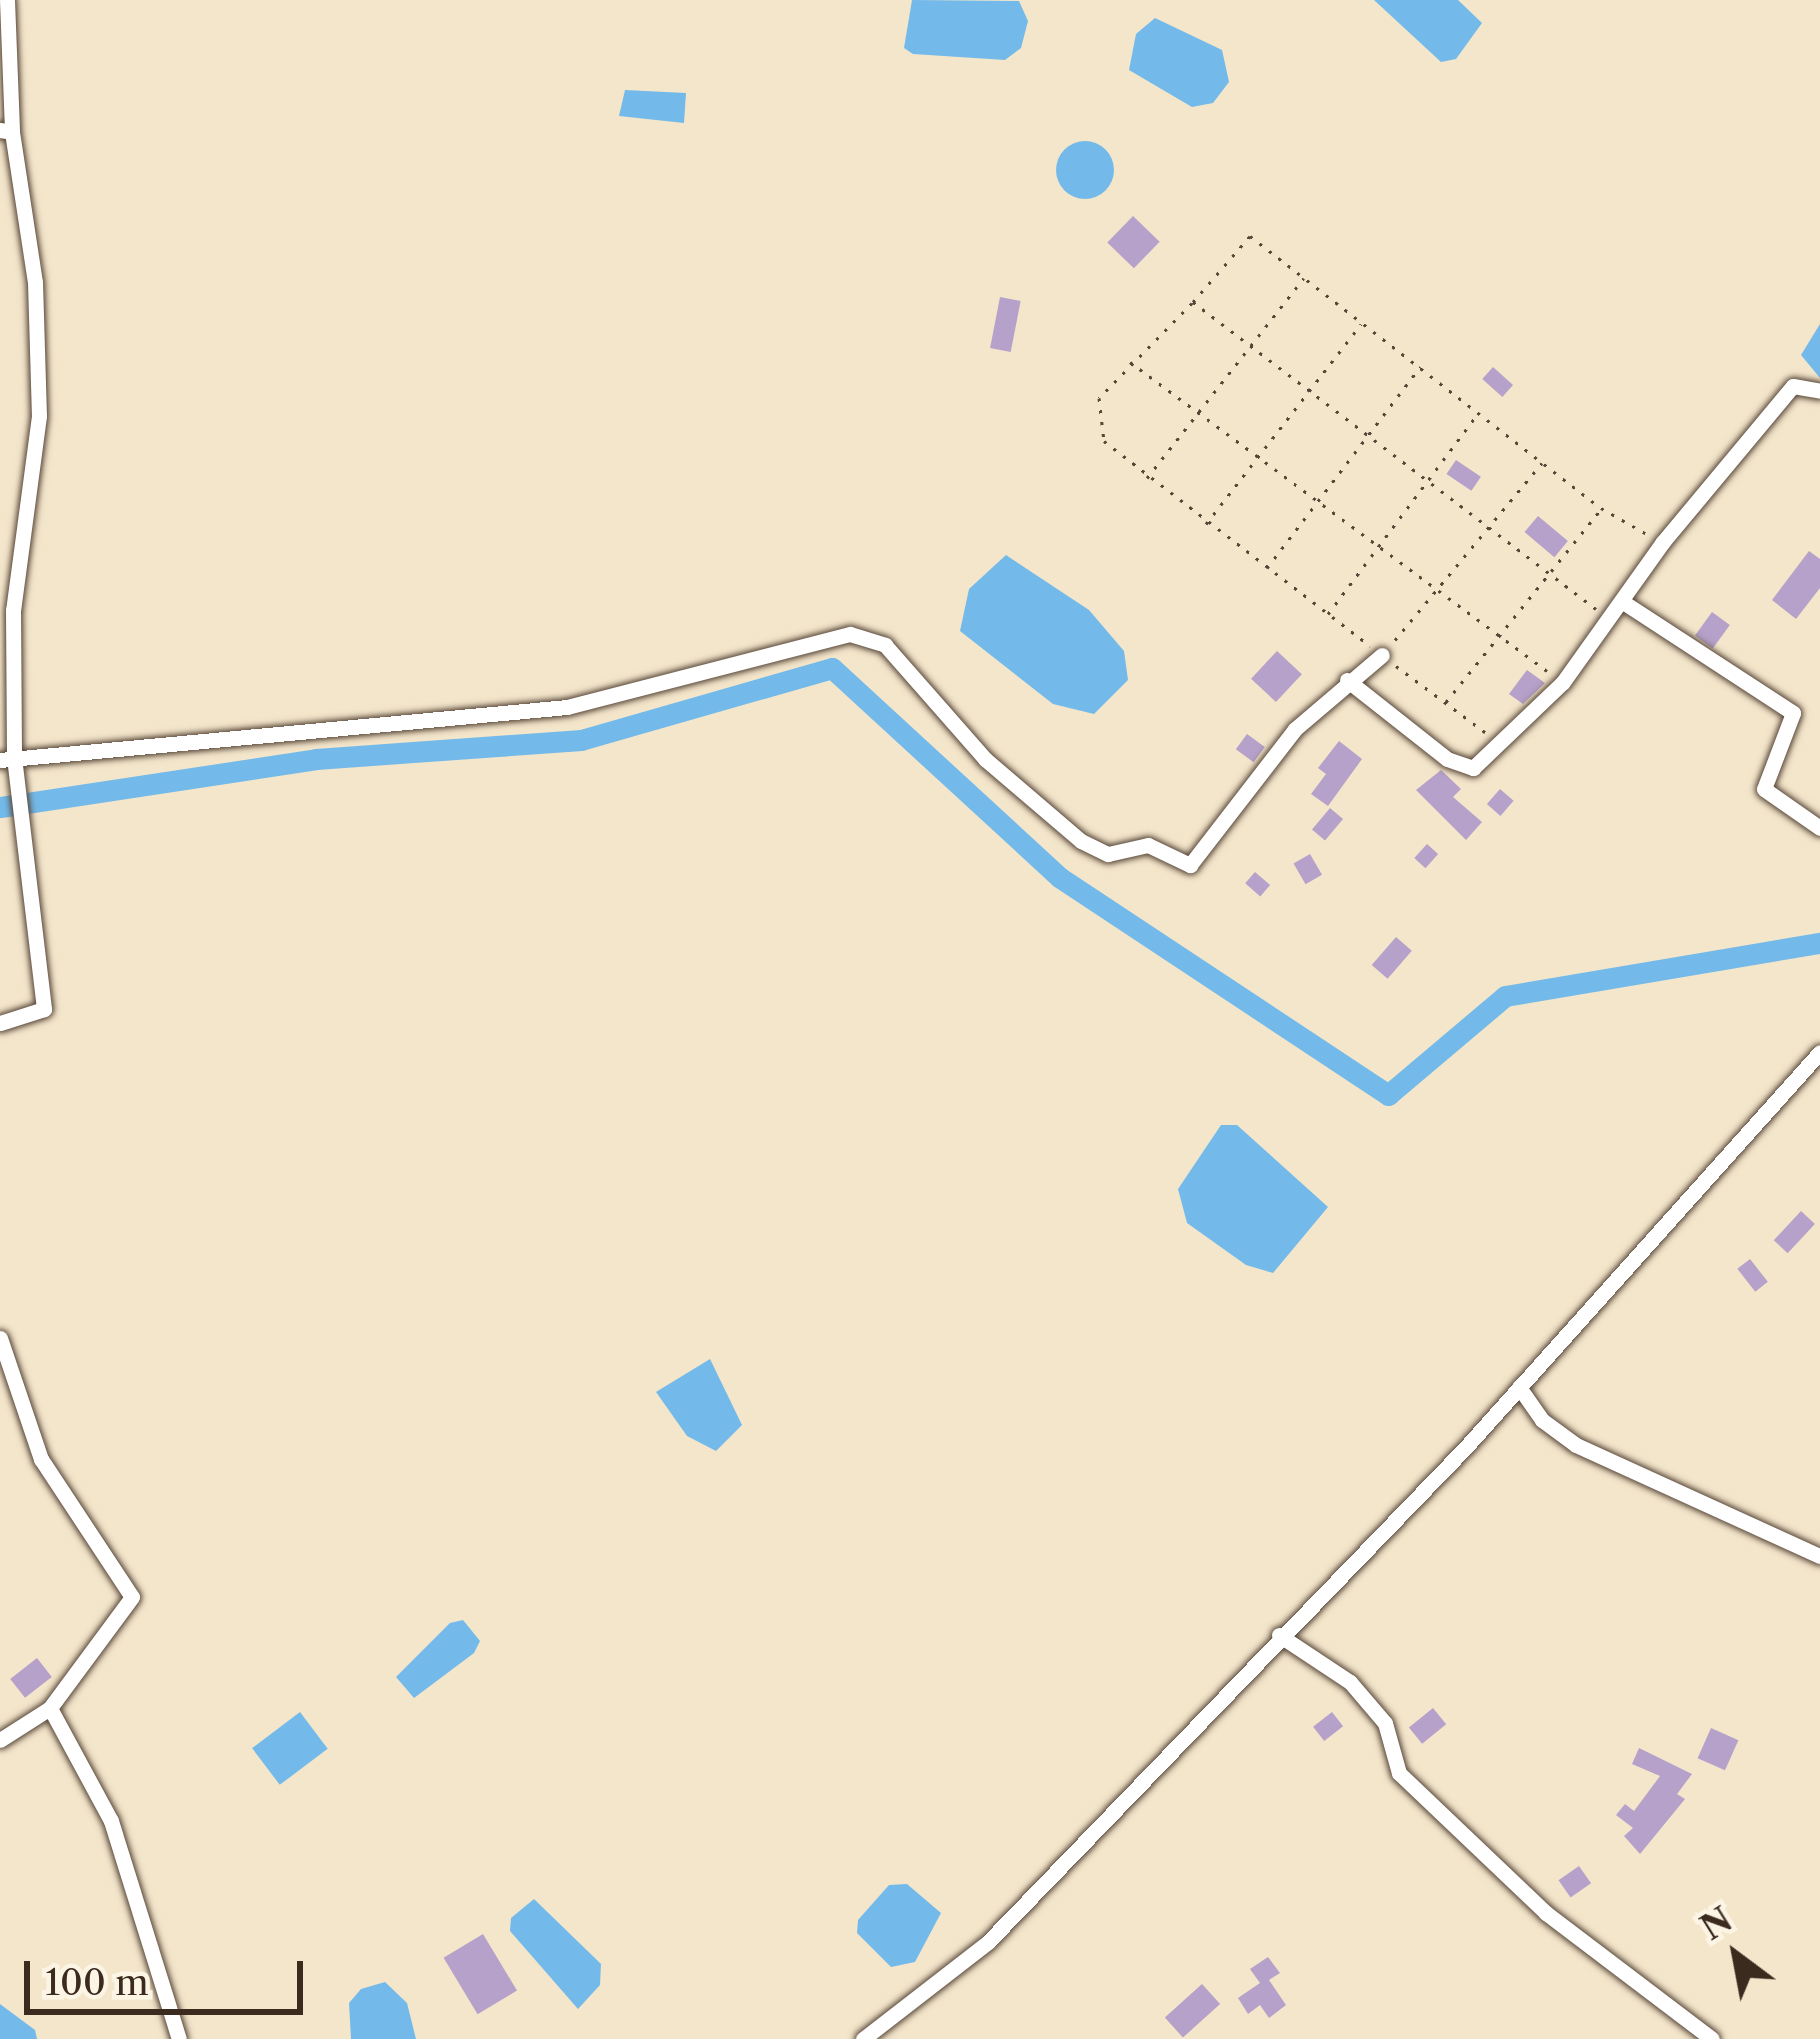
<!DOCTYPE html>
<html>
<head>
<meta charset="utf-8">
<style>
	body { margin:0 }
	#map { position:relative; width:1820px; height:2039px; overflow:hidden; background:#f4e6cb; font-family:"Libre Caslon Text",serif }
	div>[style] { position:absolute }
	[style*='--x'] { left:calc(var(--x)*1px); top:calc(var(--y)*1px); width:calc(var(--w)*1px); rotate:calc(var(--a)*1deg) }
	.water>* { inset:0; background:#73baea; transform-origin:0 0 }
	.round { border-radius:50% }
	.canal>* { height:21px; margin:-10.5px; padding:0 10.5px; transform-origin:10.5px; border-radius:10.5px; background:#73baea }
	.building>* { inset:0; background:#b5a1c9; transform-origin:0 0 }
	.path>* { height:3px; margin-top:-1.5px; transform-origin:0; background:repeating-linear-gradient(90deg,#574638 0 3px,transparent 0 12px) }
	.roads { filter:drop-shadow(0 0 3px #574638) drop-shadow(0 0 3px #574638) }
	.minor>* { height:15px; margin:-7.5px; padding:0 7.5px; transform-origin:7.5px; border-radius:7.5px; background:#fff }
	span { translate:-50% -50%; white-space:nowrap; text-align:center; line-height:1.15; -webkit-text-stroke:9px #fcf5e5; paint-order:stroke }
	.north { position:absolute; left:1676px; top:1895px; width:120px; height:120px; -webkit-text-stroke:9px #fcf5e5; paint-order:stroke; rotate:328deg; font-size:33px; font-weight:700; line-height:48px; text-align:center; color:#3b2a1e }
	.north::after { content:''; display:block; margin:auto; width:42px; height:54px; background:#3b2a1e; clip-path:polygon(50% 0,100% 100%,50% 72%,0 100%) }
	.scale { position:absolute; left:24px; top:1961px; width:279px; height:54px; box-sizing:border-box; border:6px solid #3b2a1e; border-top:0; padding-left:15px; font-size:36px; line-height:42px; white-space:nowrap; color:#3b2a1e; -webkit-text-stroke:9px #fcf5e5; paint-order:stroke }
</style>
</head>
<body>
<div id="map">
	<div class="water">
		<i style="clip-path:polygon(912px 0,1019px 1px,1028px 21px,1021px 48px,1005px 60px,913px 54px,904px 48px)"></i>
		<i style="clip-path:polygon(1374px 0,1458px 0,1482px 23px,1456px 59px,1441px 62px)"></i>
		<i style="clip-path:polygon(1155px 18px,1222px 50px,1229px 82px,1213px 103px,1192px 107px,1129px 70px,1136px 34px)"></i>
		<i style="clip-path:polygon(625px 90px,686px 93px,684px 123px,619px 116px)"></i>
		<i class="round" style="left:1056px;top:141px;width:58px;height:58px"></i>
		<i style="clip-path:polygon(1820px 324px,1820px 378px,1801px 355px)"></i>
		<i style="clip-path:polygon(1006px 555px,1089px 610px,1124px 651px,1128px 680px,1094px 714px,1053px 704px,960px 631px,969px 589px)"></i>
		<i style="clip-path:polygon(1221px 1125px,1237px 1125px,1328px 1207px,1273px 1273px,1246px 1265px,1187px 1223px,1178px 1189px)"></i>
		<i style="clip-path:polygon(710px 1359px,742px 1425px,716px 1451px,687px 1436px,656px 1392px)"></i>
		<i style="clip-path:polygon(463px 1620px,480px 1641px,474px 1653px,414px 1698px,396px 1677px,450px 1623px)"></i>
		<i style="left:300px;top:1712px;width:46px;height:60px;rotate:53deg"></i>
		<i style="clip-path:polygon(907px 1884px,941px 1913px,915px 1962px,891px 1967px,857px 1933px,858px 1920px,889px 1885px)"></i>
		<i style="clip-path:polygon(534px 1899px,601px 1964px,600px 1985px,578px 2009px,510px 1931px,511px 1918px)"></i>
		<i style="clip-path:polygon(385px 1982px,407px 2003px,416px 2039px,351px 2039px,349px 2003px,361px 1989px)"></i>
		<i style="clip-path:polygon(0 2004px,35px 2030px,37px 2039px,0 2039px)"></i>
	</div>
	<div class="canal">
		<i style="--x:0;--y:807;--w:320;--a:-8.6"></i>
		<i style="--x:316;--y:759;--w:266;--a:-4.1"></i>
		<i style="--x:581;--y:740;--w:261;--a:-16"></i>
		<i style="--x:832;--y:668;--w:309;--a:42.6"></i>
		<i style="--x:1059;--y:877;--w:395;--a:33.5"></i>
		<i style="--x:1388;--y:1095;--w:153;--a:-40.2"></i>
		<i style="--x:1505;--y:996;--w:319;--a:-9.6"></i>
	</div>
	<div class="building">
		<i style="left:1133px;top:216px;width:37px;height:37px;rotate:44deg"></i>
		<i style="left:1000px;top:297px;width:21px;height:52px;rotate:11deg"></i>
		<i style="left:1493px;top:367px;width:27px;height:16px;rotate:42deg"></i>
		<i style="left:1456px;top:460px;width:30px;height:17px;rotate:34deg"></i>
		<i style="left:1538px;top:516px;width:39px;height:21px;rotate:40deg"></i>
		<i style="clip-path:polygon(1809px 551px,1820px 559px,1820px 588px,1796px 619px,1772px 600px)"></i>
		<i style="left:1712px;top:612px;width:22px;height:29px;rotate:36deg"></i>
		<i style="left:1277px;top:651px;width:34px;height:38px;rotate:43deg"></i>
		<i style="clip-path:polygon(1527px 670px,1545px 683px,1523px 704px,1509px 694px)"></i>
		<i style="left:1247px;top:734px;width:22px;height:19px;rotate:36deg"></i>
		<i style="clip-path:polygon(1339px 741px,1362px 759px,1328px 806px,1311px 794px,1326px 774px,1318px 768px)"></i>
		<i style="clip-path:polygon(1441px 770px,1461px 789px,1453px 797px,1482px 822px,1466px 840px,1416px 790px)"></i>
		<i style="left:1500px;top:789px;width:18px;height:20px;rotate:41deg"></i>
		<i style="left:1330px;top:808px;width:17px;height:28px;rotate:40deg"></i>
		<i style="left:1427px;top:844px;width:15px;height:19px;rotate:42deg"></i>
		<i style="left:1310px;top:854px;width:24px;height:19px;rotate:60deg"></i>
		<i style="left:1255px;top:872px;width:20px;height:15px;rotate:41deg"></i>
		<i style="left:1396px;top:937px;width:21px;height:37px;rotate:41deg"></i>
		<i style="left:1801px;top:1211px;width:19px;height:40px;rotate:43deg"></i>
		<i style="left:1750px;top:1259px;width:29px;height:16px;rotate:52deg"></i>
		<i style="left:37px;top:1658px;width:24px;height:34px;rotate:52deg"></i>
		<i style="left:1433px;top:1708px;width:21px;height:31px;rotate:51deg"></i>
		<i style="left:1332px;top:1712px;width:18px;height:24px;rotate:52deg"></i>
		<i style="left:1711px;top:1728px;width:30px;height:33px;rotate:24deg"></i>
		<i style="clip-path:polygon(1639px 1748px,1692px 1774px,1677px 1794px,1685px 1799px,1640px 1854px,1624px 1836px,1633px 1828px,1616px 1815px,1625px 1804px,1634px 1811px,1660px 1776px,1632px 1764px)"></i>
		<i style="left:1579px;top:1866px;width:21px;height:25px;rotate:55deg"></i>
		<i style="left:483px;top:1934px;width:66px;height:46px;rotate:59deg"></i>
		<i style="clip-path:polygon(1268px 1957px,1280px 1973px,1269px 1980px,1286px 2005px,1269px 2018px,1260px 2005px,1248px 2014px,1238px 1998px,1260px 1983px,1250px 1969px)"></i>
		<i style="left:1202px;top:1984px;width:27px;height:50px;rotate:48deg"></i>
	</div>
	<div class="path">
		<i style="--x:1192;--y:303;--w:133;--a:134.4"></i>
		<i style="--x:1099;--y:398;--w:43;--a:83.4"></i>
		<i style="--x:1104;--y:441;--w:336;--a:37.6"></i>
		<i style="--x:1130;--y:362;--w:519;--a:36.54"></i>
		<i style="--x:1147;--y:478;--w:254;--a:-51.9"></i>
		<i style="--x:1206;--y:524;--w:253;--a:-52.2"></i>
		<i style="--x:1267;--y:568;--w:253;--a:-52.7"></i>
		<i style="--x:1596;--y:609;--w:507;--a:-142.7"></i>
		<i style="--x:1193;--y:302;--w:87;--a:-49.2"></i>
		<i style="--x:1250;--y:236;--w:444;--a:37.8"></i>
		<i style="--x:1601;--y:508;--w:51;--a:29.6"></i>
		<i style="--x:1328;--y:614;--w:249;--a:-53.2"></i>
		<i style="--x:1395;--y:640;--w:230;--a:-50.3"></i>
		<i style="--x:1396;--y:666;--w:111;--a:36.6"></i>
		<i style="--x:1446;--y:702;--w:248;--a:-51.2"></i>
	</div>
	<div class="roads">
		<div class="minor">
			<i style="--x:7;--y:0;--w:132;--a:87.8"></i>
			<i style="--x:0;--y:130;--w:12;--a:9"></i>
			<i style="--x:12;--y:132;--w:152;--a:81.3"></i>
			<i style="--x:35;--y:282;--w:134;--a:88.3"></i>
			<i style="--x:39;--y:416;--w:196;--a:97.6"></i>
			<i style="--x:13;--y:610;--w:147;--a:89.6"></i>
			<i style="--x:14;--y:757;--w:254;--a:83.2"></i>
			<i style="--x:44;--y:1009;--w:46;--a:162.3"></i>
			<i style="--x:1623;--y:602;--w:203;--a:33.1"></i>
			<i style="--x:1793;--y:713;--w:81;--a:110.9"></i>
			<i style="--x:1764;--y:789;--w:68;--a:34.9"></i>
			<i style="--x:1347;--y:680;--w:127;--a:38.3"></i>
			<i style="--x:1447;--y:759;--w:28;--a:19"></i>
			<i style="--x:1473;--y:768;--w:124;--a:-43.7"></i>
			<i style="--x:1563;--y:682;--w:171;--a:-54.5"></i>
			<i style="--x:1662;--y:543;--w:204;--a:-50.2"></i>
			<i style="--x:1793;--y:386;--w:27;--a:10"></i>
			<i style="--x:0;--y:760;--w:569;--a:-5.34"></i>
			<i style="--x:567;--y:707;--w:292;--a:-14.5"></i>
			<i style="--x:850;--y:634;--w:37;--a:17"></i>
			<i style="--x:885;--y:645;--w:152;--a:48.7"></i>
			<i style="--x:985;--y:759;--w:126;--a:40.5"></i>
			<i style="--x:1081;--y:841;--w:30;--a:26"></i>
			<i style="--x:1108;--y:854;--w:41;--a:-12.7"></i>
			<i style="--x:1148;--y:845;--w:47;--a:25.5"></i>
			<i style="--x:1190;--y:865;--w:172;--a:-52.3"></i>
			<i style="--x:1295;--y:729;--w:114;--a:-40.4"></i>
			<i style="--x:0;--y:1338;--w:128;--a:71.3"></i>
			<i style="--x:41;--y:1459;--w:165;--a:56.6"></i>
			<i style="--x:132;--y:1597;--w:138;--a:126.5"></i>
			<i style="--x:50;--y:1708;--w:59;--a:147.4"></i>
			<i style="--x:1519;--y:1387;--w:40;--a:55.1"></i>
			<i style="--x:1542;--y:1420;--w:42;--a:36.3"></i>
			<i style="--x:1576;--y:1445;--w:268;--a:24.5"></i>
			<i style="--x:1279;--y:1635;--w:85;--a:33.5"></i>
			<i style="--x:1350;--y:1682;--w:54;--a:49.5"></i>
			<i style="--x:1385;--y:1723;--w:52;--a:74.4"></i>
			<i style="--x:1399;--y:1773;--w:203;--a:43.6"></i>
			<i style="--x:1546;--y:1913;--w:208;--a:37.2"></i>
			<i style="--x:50;--y:1708;--w:128;--a:61.6"></i>
			<i style="--x:111;--y:1821;--w:228;--a:72.7"></i>
			<i style="--x:863;--y:2039;--w:158;--a:-37.8"></i>
			<i style="--x:988;--y:1942;--w:688;--a:-46"></i>
			<i style="--x:1466;--y:1447;--w:530;--a:-48.13"></i>
		</div>
	</div>
	<div class="north">N</div>
	<div class="scale">100 m</div>
</div>
</body>
</html>
